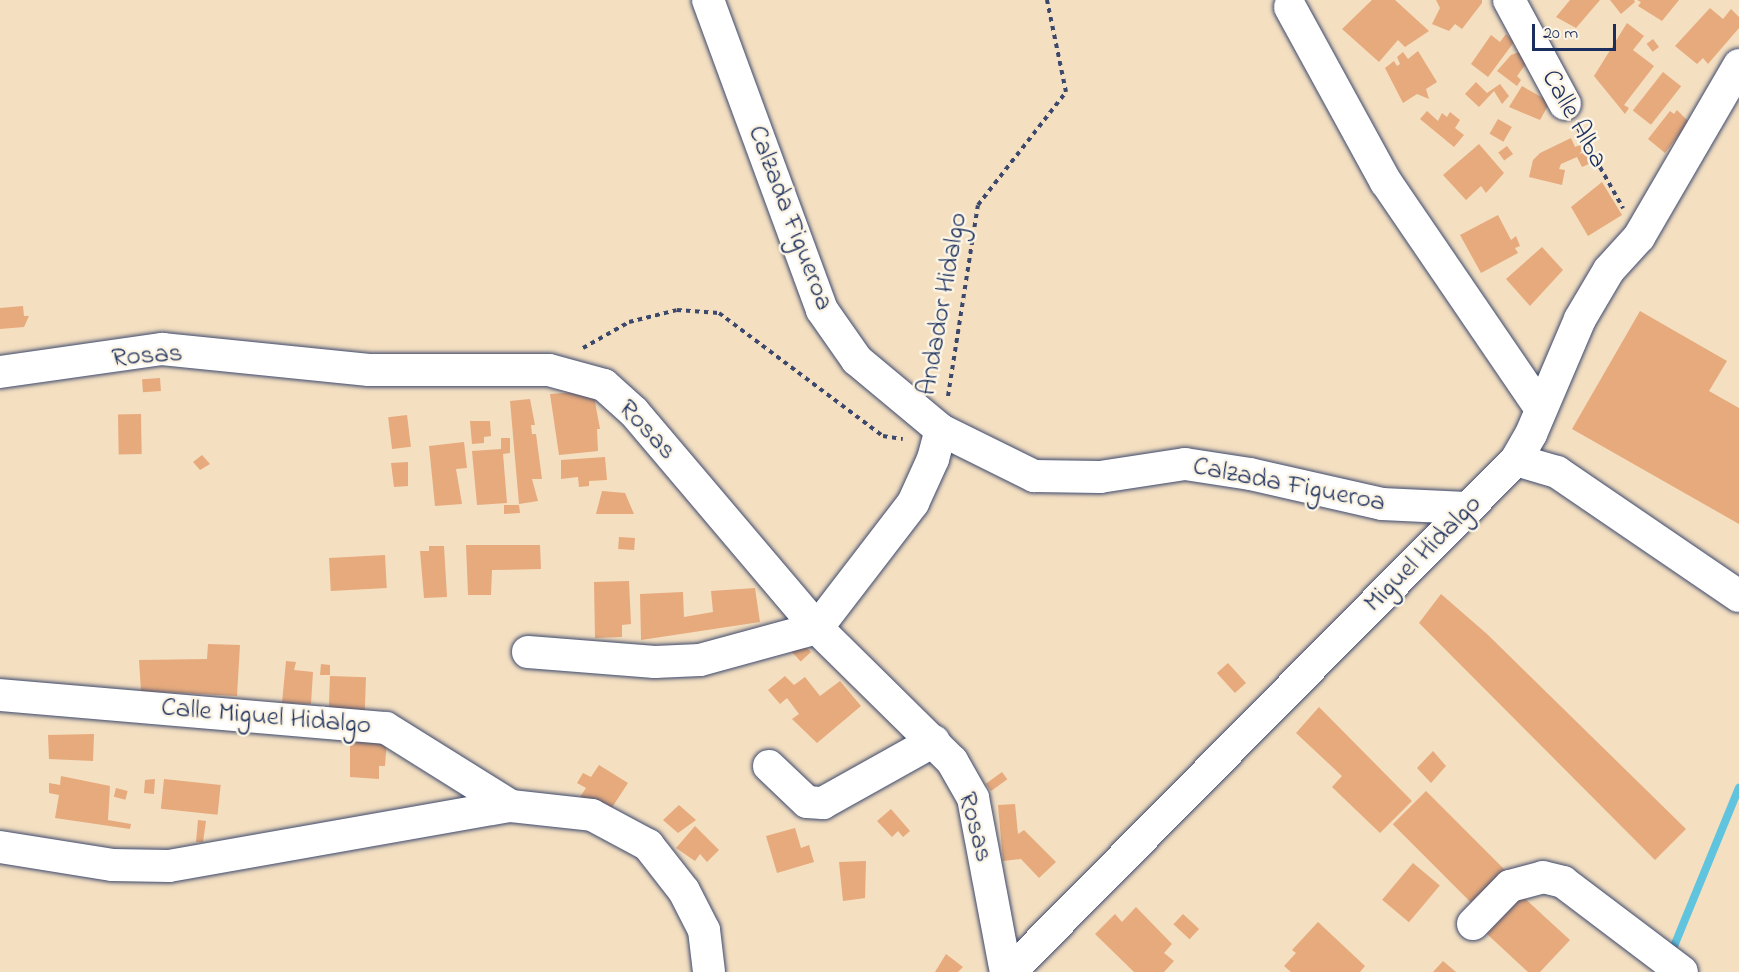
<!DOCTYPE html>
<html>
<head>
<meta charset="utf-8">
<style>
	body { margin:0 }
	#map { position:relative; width:1739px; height:972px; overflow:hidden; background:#f4dfc1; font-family:"Indie Flower",sans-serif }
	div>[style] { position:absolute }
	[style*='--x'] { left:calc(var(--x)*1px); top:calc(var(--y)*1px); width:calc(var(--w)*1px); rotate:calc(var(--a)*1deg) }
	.stream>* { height:8px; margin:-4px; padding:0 4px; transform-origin:4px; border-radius:4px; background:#60c4de }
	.building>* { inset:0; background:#e6aa7d; transform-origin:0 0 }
	.path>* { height:4px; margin-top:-2px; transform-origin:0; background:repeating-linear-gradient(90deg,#3c496d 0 4.5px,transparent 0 9px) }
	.roads { filter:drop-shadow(0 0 2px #3c496d) drop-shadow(0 0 2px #3c496d) }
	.minor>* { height:32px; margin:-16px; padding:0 16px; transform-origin:16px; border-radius:16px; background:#fff }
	span { translate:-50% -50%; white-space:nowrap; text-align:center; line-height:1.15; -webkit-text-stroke:5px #fcf5e5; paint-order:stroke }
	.street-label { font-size:27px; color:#1b2f5e }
	.scale { position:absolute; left:1532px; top:24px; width:84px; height:27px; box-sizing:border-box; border:3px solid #1b2f5e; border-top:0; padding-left:8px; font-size:18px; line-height:21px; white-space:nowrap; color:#1b2f5e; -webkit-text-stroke:4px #fcf5e5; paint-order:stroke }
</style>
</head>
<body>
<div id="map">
	<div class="stream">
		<i style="--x:1670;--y:956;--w:182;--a:-67.7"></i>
	</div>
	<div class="building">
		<i style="clip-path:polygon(1372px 0,1395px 0,1429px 31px,1405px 47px,1398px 40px,1379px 62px,1342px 29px)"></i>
		<i style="clip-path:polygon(1436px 0,1482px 0,1482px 3px,1462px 29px,1455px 24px,1449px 31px,1432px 24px,1440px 8px)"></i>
		<i style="clip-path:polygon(1570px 0,1600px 0,1576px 28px,1556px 17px)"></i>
		<i style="clip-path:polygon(1610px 0,1634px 0,1635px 2px,1621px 14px)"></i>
		<i style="clip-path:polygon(1637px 0,1679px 0,1662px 21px,1638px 6px,1641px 2px)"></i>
		<i style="clip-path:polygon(1710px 8px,1723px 19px,1731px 9px,1739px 17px,1739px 28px,1708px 64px,1703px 58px,1697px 64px,1675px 46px)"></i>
		<i style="clip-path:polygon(1627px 23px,1644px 36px,1633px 50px,1654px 66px,1624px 105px,1629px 108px,1625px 114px,1594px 76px)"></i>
		<i style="clip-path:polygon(1506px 34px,1514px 42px,1488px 77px,1471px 64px,1491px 35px,1500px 42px)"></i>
		<i style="left:1653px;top:39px;width:10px;height:8px;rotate:53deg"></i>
		<i style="clip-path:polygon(1418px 51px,1437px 82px,1426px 89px,1429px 99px,1417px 94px,1403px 103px,1385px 68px,1394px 61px,1397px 66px,1400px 64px,1397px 57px,1403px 52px,1408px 59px)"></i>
		<i style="clip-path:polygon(1522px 51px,1529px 60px,1517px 76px,1521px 80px,1517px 86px,1497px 71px,1511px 55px)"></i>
		<i style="left:1663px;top:72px;width:23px;height:49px;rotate:38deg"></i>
		<i style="clip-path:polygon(1476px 82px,1487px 93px,1500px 84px,1509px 96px,1502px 104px,1494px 91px,1479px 107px,1465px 94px)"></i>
		<i style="clip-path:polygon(1522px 86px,1550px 102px,1540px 120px,1509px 107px)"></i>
		<i style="clip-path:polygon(1677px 110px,1689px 122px,1665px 153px,1648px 139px,1670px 111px,1674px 114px)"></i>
		<i style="clip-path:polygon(1427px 111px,1438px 121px,1442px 113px,1447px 117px,1450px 112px,1460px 120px,1455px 128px,1464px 135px,1454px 147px,1420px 119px)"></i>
		<i style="left:1498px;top:119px;width:16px;height:17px;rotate:30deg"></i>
		<i style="clip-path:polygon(1571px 138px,1575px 147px,1580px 145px,1583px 150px,1579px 154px,1585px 152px,1591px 163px,1582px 167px,1577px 157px,1561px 164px,1559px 169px,1565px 170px,1562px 185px,1529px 177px,1533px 160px,1540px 153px)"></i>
		<i style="clip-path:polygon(1479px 144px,1504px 173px,1486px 193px,1481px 186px,1466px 200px,1443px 175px)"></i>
		<i style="left:1507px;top:146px;width:10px;height:11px;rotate:53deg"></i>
		<i style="clip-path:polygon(1602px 182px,1622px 215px,1588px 236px,1571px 207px)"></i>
		<i style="clip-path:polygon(1498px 215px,1511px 240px,1516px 236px,1520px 246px,1515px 248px,1518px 253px,1481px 273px,1460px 235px)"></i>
		<i style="clip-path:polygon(1542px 247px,1563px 270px,1530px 306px,1506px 279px)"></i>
		<i style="clip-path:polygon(23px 306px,24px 316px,29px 316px,24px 327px,0 329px,0 308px)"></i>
		<i style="clip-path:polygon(1640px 311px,1727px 361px,1709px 391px,1739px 408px,1739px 524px,1572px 429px)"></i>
		<i style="left:160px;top:378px;width:13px;height:18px;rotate:86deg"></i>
		<i style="clip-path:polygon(593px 391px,600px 429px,597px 429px,598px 451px,559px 455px,550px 394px)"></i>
		<i style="clip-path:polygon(530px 399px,535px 425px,531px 425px,532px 434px,536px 434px,542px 479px,532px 479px,538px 501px,519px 504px,510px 401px)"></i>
		<i style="left:141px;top:414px;width:40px;height:23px;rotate:89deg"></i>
		<i style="left:407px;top:415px;width:32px;height:19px;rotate:83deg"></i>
		<i style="clip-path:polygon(470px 421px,490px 421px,491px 436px,484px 437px,484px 443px,472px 444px)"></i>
		<i style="clip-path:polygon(501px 438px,510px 438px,510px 453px,503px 454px,507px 503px,477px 505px,472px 451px,501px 449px)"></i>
		<i style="clip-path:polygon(464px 442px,467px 468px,456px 469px,462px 504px,435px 506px,429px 446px)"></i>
		<i style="clip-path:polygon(202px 455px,210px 464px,200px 470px,193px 462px)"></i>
		<i style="clip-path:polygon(605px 457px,607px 480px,589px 481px,589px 486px,579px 487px,578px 477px,561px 479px,561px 460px)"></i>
		<i style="clip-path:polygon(408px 462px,408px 486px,394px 487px,391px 463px)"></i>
		<i style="clip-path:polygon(602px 491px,625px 493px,634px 514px,596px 514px)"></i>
		<i style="clip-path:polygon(504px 505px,519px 505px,520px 513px,504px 514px)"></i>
		<i style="left:619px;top:537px;width:16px;height:12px;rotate:4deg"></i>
		<i style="clip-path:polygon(466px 545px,540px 545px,541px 569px,492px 570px,491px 595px,468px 595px)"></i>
		<i style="clip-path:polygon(429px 546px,444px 546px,447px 597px,424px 598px,420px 551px,429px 551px)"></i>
		<i style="left:385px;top:555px;width:33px;height:56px;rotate:87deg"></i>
		<i style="clip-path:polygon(629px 581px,631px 624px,622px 625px,622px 637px,595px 638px,594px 582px)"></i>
		<i style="clip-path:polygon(755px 588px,760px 622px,641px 640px,640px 594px,683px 592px,684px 617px,713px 612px,711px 591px)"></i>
		<i style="clip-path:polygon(1441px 594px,1487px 634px,1686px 829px,1655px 860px,1419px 623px)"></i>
		<i style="left:798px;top:638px;width:19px;height:14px;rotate:47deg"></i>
		<i style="clip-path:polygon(208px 644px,240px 645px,237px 696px,141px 691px,139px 660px,207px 659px)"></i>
		<i style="clip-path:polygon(286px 661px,296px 662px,294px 670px,313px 672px,311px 704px,282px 703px)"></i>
		<i style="left:1228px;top:663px;width:27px;height:15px;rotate:48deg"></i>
		<i style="clip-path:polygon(321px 664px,330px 665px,330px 675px,320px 675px)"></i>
		<i style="left:330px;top:676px;width:36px;height:36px;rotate:2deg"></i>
		<i style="clip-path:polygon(785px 676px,794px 685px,805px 677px,820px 696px,840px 681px,861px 706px,817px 743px,792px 719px,799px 714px,787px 698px,780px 704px,768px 690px)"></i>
		<i style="clip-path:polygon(1319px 707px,1412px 801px,1380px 833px,1332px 787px,1342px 776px,1296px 733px)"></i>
		<i style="clip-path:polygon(94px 734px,93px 761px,49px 759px,48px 735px)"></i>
		<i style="clip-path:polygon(350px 737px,387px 739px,385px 766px,379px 766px,379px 779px,350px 777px)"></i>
		<i style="clip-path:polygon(1433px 751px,1446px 766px,1431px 783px,1417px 768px)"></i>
		<i style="clip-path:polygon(599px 765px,628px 783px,611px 809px,580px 797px,586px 788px,577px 783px,583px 773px,591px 777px)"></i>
		<i style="left:1002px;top:772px;width:9px;height:20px;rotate:54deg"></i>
		<i style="clip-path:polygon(61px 776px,110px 786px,108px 820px,131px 824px,130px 829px,55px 818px,59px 795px,49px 793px,49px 783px,60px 785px)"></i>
		<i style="clip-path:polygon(155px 779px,154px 794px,144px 793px,145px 780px)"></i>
		<i style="left:164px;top:779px;width:57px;height:30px;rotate:6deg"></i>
		<i style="left:116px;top:788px;width:12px;height:9px;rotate:14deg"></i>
		<i style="left:1426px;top:791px;width:124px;height:47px;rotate:45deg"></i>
		<i style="clip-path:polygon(1015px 804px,1018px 834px,1024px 830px,1056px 862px,1039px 878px,1021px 859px,1003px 861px,998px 805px)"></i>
		<i style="clip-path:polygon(679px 805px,696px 820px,678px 833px,663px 820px)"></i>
		<i style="clip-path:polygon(891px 809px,910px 831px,903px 837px,898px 831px,892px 837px,877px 821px)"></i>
		<i style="clip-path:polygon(198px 820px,206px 821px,203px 842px,196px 842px)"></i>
		<i style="clip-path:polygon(695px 826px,719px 850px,707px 862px,700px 854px,695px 861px,676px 848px)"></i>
		<i style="clip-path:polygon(795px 828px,801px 848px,809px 845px,814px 862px,777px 873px,766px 836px)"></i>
		<i style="clip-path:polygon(866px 861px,865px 898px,843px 901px,839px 862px)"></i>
		<i style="left:1413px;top:863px;width:35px;height:48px;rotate:40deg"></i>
		<i style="clip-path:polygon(1522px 896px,1570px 940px,1540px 972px,1528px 972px,1487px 934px)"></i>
		<i style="clip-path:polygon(1136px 907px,1172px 944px,1164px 953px,1174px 961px,1164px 972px,1134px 972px,1095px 934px,1115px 914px,1122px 922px)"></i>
		<i style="left:1183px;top:914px;width:22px;height:14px;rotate:43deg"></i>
		<i style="clip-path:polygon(1318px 922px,1365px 966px,1360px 972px,1291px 972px,1284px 966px,1296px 953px,1292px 950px)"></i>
		<i style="clip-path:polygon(946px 954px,963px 967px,958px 972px,935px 972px)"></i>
		<i style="clip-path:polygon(1443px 961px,1456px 972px,1433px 972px)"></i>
	</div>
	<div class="path">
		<i style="--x:1578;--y:128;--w:92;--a:60.6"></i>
		<i style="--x:583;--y:348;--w:53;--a:-29.5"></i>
		<i style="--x:629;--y:322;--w:49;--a:-14"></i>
		<i style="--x:677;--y:310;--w:42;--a:4.1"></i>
		<i style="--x:719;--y:313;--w:205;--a:36.9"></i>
		<i style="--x:883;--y:436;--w:20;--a:9"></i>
		<i style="--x:948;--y:396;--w:193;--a:-81.1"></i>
		<i style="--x:978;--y:205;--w:143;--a:-52.1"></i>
		<i style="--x:1066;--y:92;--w:94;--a:-101.7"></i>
	</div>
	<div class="roads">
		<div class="minor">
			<i style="--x:708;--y:0;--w:330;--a:69.8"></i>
			<i style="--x:822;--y:310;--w:61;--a:55"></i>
			<i style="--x:857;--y:360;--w:109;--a:39.8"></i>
			<i style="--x:941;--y:430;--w:104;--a:26.3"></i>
			<i style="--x:1034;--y:476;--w:66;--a:0.9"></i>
			<i style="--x:1100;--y:477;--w:86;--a:-8.7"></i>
			<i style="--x:1185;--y:464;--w:66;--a:8.7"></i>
			<i style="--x:1250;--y:474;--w:135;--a:12.8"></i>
			<i style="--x:1382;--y:504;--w:84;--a:2.7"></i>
			<i style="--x:1509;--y:0;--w:118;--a:61.7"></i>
			<i style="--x:1290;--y:7;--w:200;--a:61.3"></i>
			<i style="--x:1386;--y:182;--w:273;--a:55.7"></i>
			<i style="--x:0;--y:372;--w:164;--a:-8.1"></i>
			<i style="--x:162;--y:349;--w:208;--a:5.8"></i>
			<i style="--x:369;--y:370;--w:180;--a:0"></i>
			<i style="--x:549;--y:370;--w:57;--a:15.3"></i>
			<i style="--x:604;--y:385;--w:40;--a:42"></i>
			<i style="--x:634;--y:412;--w:283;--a:49.7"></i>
			<i style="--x:817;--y:628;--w:190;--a:44.6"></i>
			<i style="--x:952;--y:761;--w:43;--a:60.4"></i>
			<i style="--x:973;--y:798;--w:177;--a:79.3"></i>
			<i style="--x:1516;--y:460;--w:43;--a:16.3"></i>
			<i style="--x:1557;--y:472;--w:220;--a:34.3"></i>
			<i style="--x:528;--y:652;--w:127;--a:4.5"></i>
			<i style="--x:655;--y:662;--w:45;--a:-2.5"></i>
			<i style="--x:700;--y:660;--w:121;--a:-15.3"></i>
			<i style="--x:817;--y:628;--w:158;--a:-52.5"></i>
			<i style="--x:913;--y:503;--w:48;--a:-65.6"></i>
			<i style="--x:933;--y:459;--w:30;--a:-75"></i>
			<i style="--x:0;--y:695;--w:387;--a:4.9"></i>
			<i style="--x:386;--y:728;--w:147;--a:32"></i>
			<i style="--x:769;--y:766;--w:52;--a:43.5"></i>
			<i style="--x:807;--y:802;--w:16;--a:4"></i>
			<i style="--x:823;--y:803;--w:127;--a:-29.2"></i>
			<i style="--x:0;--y:847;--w:113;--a:9.1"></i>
			<i style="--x:112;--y:865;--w:57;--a:1"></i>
			<i style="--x:169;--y:866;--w:347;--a:-10"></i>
			<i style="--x:511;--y:806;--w:81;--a:6.3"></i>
			<i style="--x:592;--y:815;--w:64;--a:28.2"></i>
			<i style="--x:648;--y:845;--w:58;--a:52"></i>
			<i style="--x:684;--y:891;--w:44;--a:62.9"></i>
			<i style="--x:704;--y:930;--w:42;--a:83.2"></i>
			<i style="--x:1473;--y:924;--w:53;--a:-45.8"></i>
			<i style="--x:1510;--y:886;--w:34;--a:-15"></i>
			<i style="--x:1543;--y:877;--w:21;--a:14"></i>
			<i style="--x:1563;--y:882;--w:149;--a:37.1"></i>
			<i style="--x:1010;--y:972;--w:720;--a:-45.34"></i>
			<i style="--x:1516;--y:460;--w:30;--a:-60"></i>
			<i style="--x:1531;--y:434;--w:125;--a:-66.9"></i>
			<i style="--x:1580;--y:319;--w:57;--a:-59.4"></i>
			<i style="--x:1609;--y:270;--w:45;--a:-47.7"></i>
			<i style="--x:1639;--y:237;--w:199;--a:-59.8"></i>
		</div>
	</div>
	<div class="street-label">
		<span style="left:1574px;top:119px;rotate:61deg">Calle Alba</span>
		<span style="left:790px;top:218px;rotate:69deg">Calzada Figueroa</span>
		<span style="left:943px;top:304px;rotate:-80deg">Andador Hidalgo</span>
		<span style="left:147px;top:356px;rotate:-4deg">Rosas</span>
		<span style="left:647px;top:430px;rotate:47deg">Rosas</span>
		<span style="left:1289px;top:485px;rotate:11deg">Calzada Figueroa</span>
		<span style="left:1423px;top:554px;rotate:-45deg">Miguel Hidalgo</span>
		<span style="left:266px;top:717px;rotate:5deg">Calle Miguel Hidalgo</span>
		<span style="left:975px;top:827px;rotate:75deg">Rosas</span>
	</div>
	<div class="scale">20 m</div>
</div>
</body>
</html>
